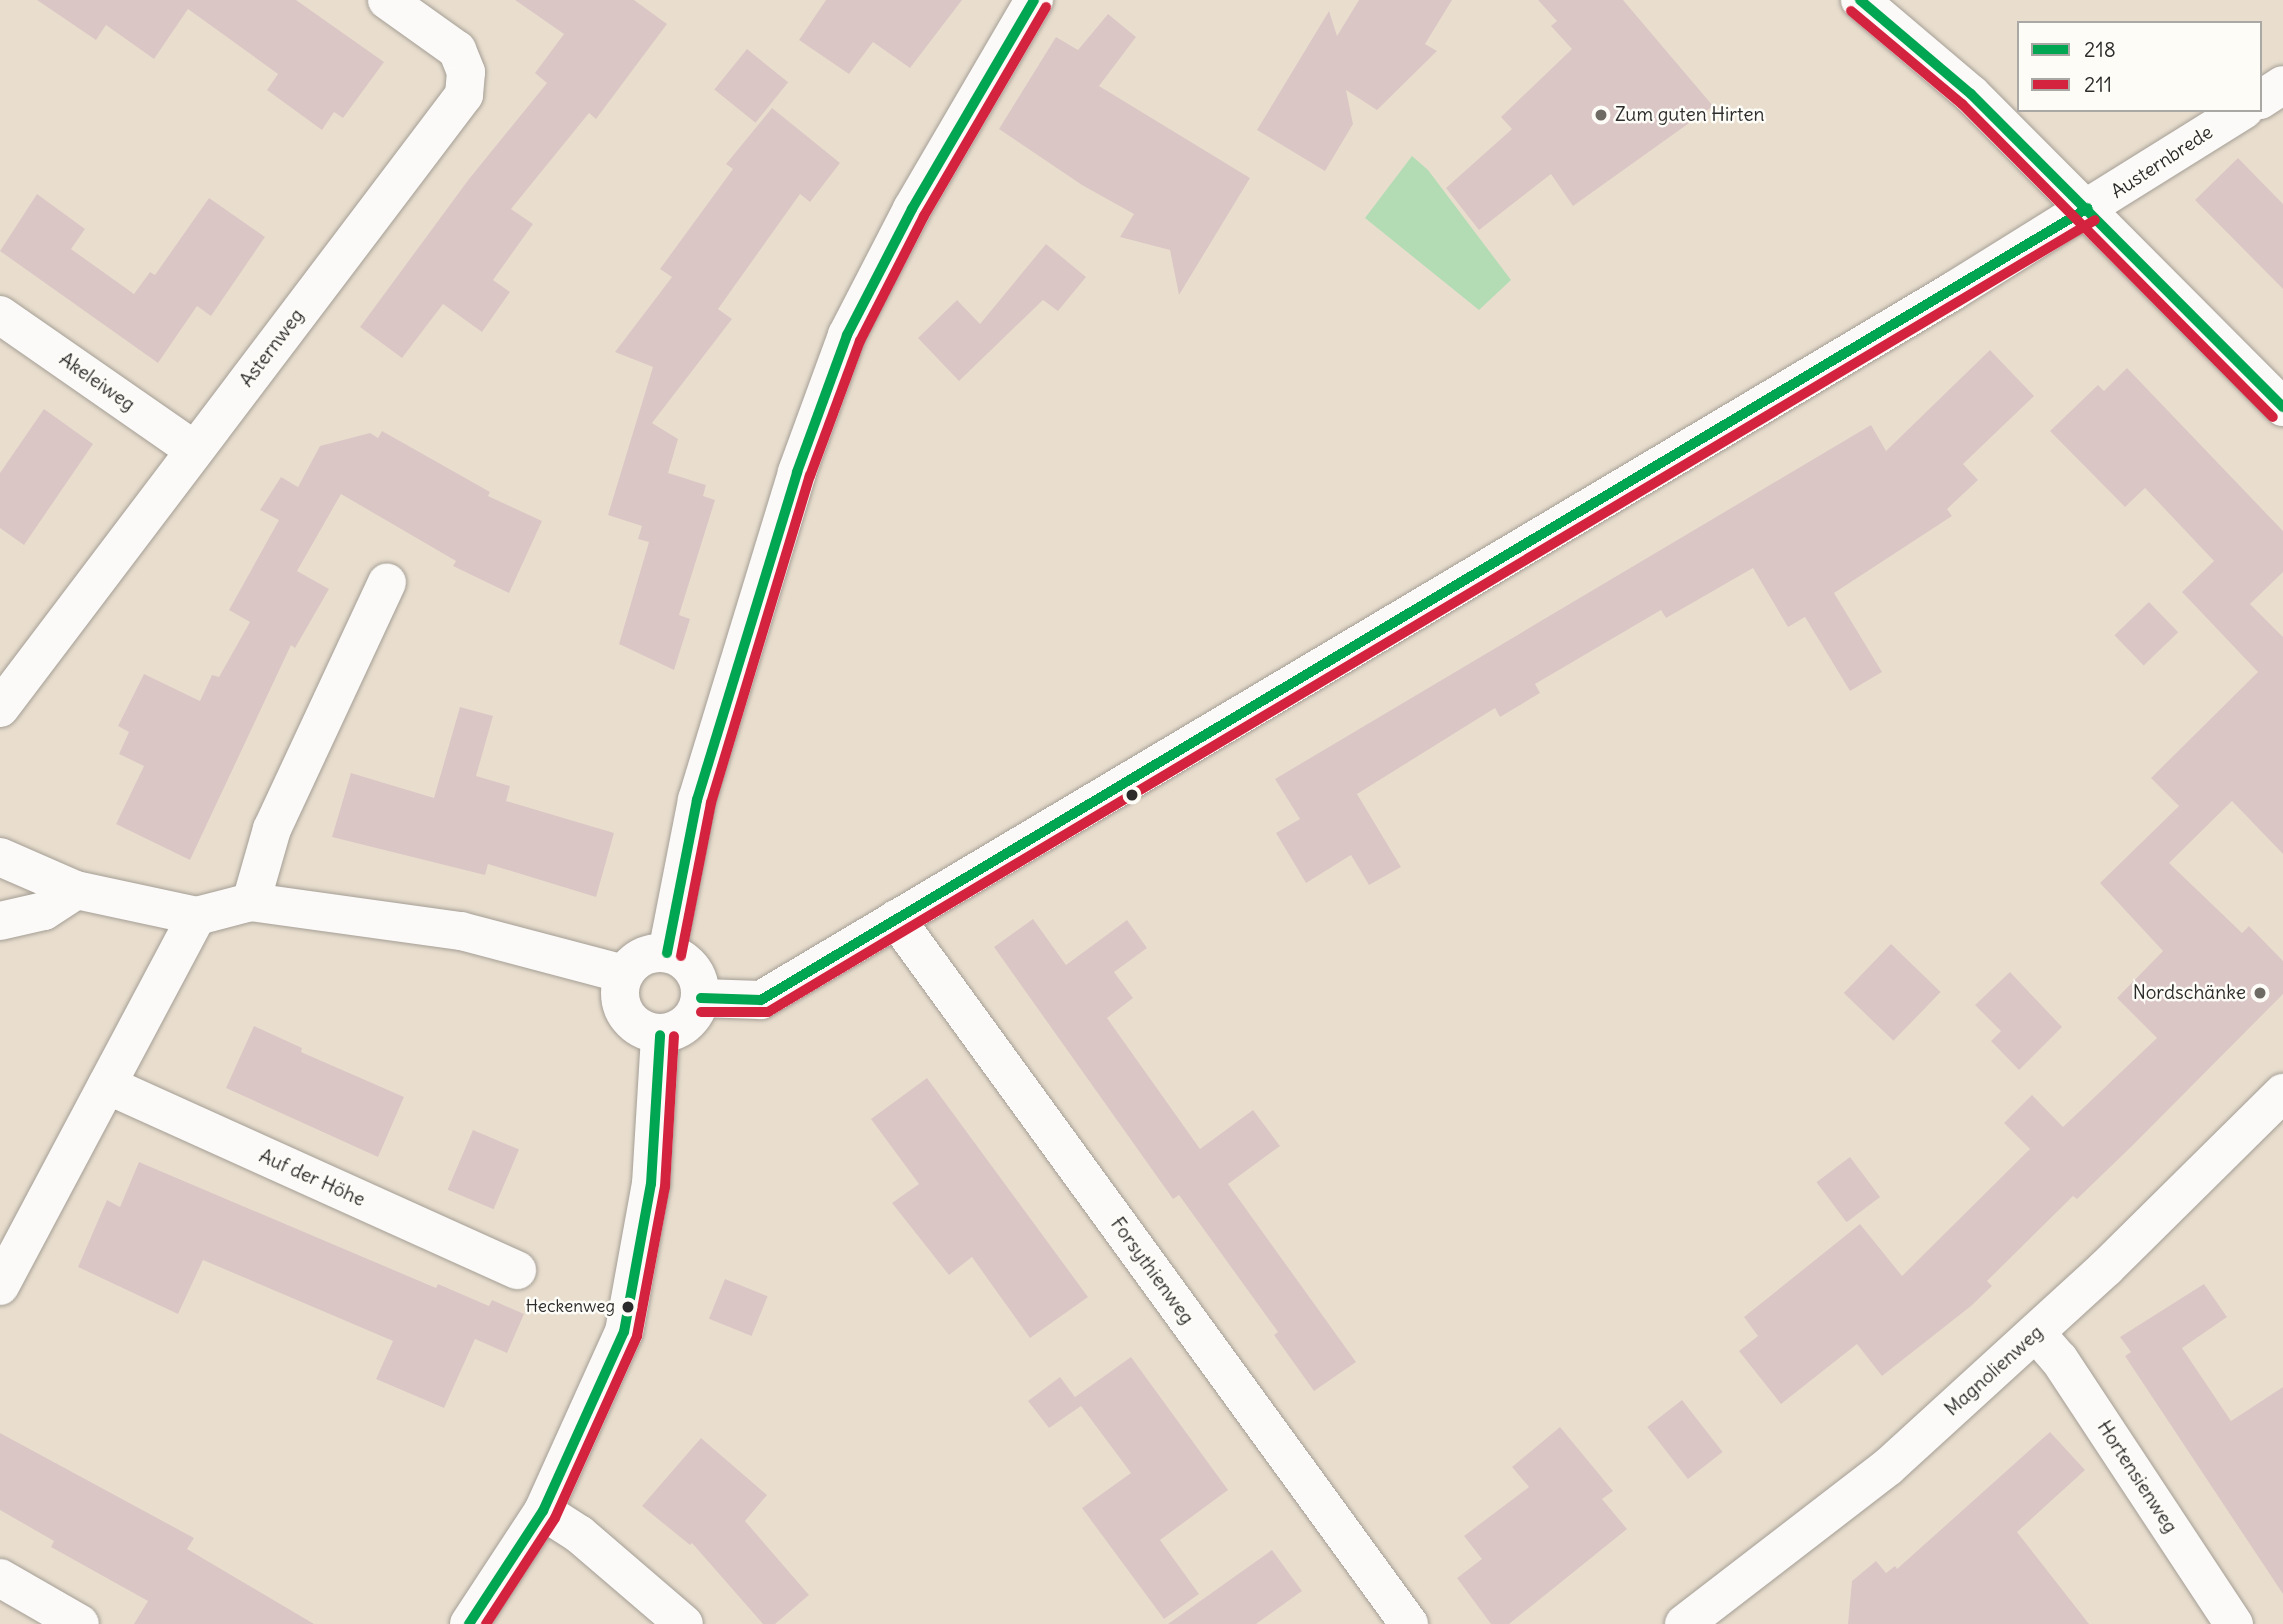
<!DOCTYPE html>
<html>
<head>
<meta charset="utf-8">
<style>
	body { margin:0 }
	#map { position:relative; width:2283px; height:1624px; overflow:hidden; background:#e9dece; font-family:Delius,sans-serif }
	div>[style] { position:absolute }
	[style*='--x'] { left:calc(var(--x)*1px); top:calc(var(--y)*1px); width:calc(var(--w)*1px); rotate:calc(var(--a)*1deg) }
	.green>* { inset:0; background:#b3dcb4 }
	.building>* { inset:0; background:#dbc6c6; transform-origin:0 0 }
	.roads { filter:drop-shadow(0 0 2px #a49e95) drop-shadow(0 0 2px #a49e95) }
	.minor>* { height:38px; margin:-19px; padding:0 19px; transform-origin:19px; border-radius:19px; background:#fcfaf8 }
	.minor>.ring { margin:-19px; padding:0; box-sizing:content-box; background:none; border:38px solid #fcfaf8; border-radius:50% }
	.bus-1>* { height:10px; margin:-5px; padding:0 5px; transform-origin:5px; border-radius:5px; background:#00a651 }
	.bus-2>* { height:10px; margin:-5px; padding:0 5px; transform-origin:5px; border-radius:5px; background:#d4233e }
	.dots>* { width:19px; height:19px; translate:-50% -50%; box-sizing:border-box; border:4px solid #fdfcf7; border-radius:50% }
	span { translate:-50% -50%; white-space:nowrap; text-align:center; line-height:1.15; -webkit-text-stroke:5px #fdfcf7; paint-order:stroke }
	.bus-label { font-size:17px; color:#2b2b2b }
	.right { translate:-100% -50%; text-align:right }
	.poi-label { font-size:19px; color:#2b2b2b }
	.left { translate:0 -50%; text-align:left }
	.street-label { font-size:19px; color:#2b2b2b }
	.legend { position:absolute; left:2017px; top:21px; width:245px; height:91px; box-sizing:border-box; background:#fdfcf7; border:2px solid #a9a8a5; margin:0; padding:9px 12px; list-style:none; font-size:21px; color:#2b2b2b }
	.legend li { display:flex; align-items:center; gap:14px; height:35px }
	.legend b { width:35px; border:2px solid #a9a8a5 }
</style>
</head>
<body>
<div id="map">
	<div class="green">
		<i style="clip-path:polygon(1412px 156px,1428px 170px,1511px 280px,1479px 310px,1365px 218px)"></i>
	</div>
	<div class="building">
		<i style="clip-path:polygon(37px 0,296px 0,384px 62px,343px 118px,334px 112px,322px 130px,267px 90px,278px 74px,188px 9px,154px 59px,106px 25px,96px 40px)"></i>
		<i style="clip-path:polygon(515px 0,634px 0,667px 24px,596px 119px,589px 113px,511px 209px,533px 224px,493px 280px,510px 292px,482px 332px,443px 304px,402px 358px,360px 327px,469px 179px,547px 83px,535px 73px,564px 34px)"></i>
		<i style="clip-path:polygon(826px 0,962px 0,910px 68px,873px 42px,849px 74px,799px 40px)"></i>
		<i style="clip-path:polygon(1359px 0,1452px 0,1425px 44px,1437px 51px,1377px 110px,1346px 90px,1353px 124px,1325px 171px,1257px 130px,1329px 11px,1337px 36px)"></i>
		<i style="clip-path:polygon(1538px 0,1623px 0,1713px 106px,1573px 206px,1551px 174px,1479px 230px,1446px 188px,1512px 129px,1501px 117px,1572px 49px,1551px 26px,1557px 21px)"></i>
		<i style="clip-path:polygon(1108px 14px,1136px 37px,1099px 86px,1250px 178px,1179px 295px,1170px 250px,1120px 237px,1134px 214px,1082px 185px,999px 129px,1056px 37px,1078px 50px)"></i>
		<i style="left:747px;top:49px;width:53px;height:52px;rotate:39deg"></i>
		<i style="clip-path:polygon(772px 108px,840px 163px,810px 202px,800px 194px,718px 309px,732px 319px,652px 423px,678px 439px,668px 473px,706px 485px,703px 496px,715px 500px,679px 615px,690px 619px,674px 670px,619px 644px,649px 542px,638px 539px,642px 526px,608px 515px,653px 367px,615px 352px,672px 277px,660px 269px,733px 169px,726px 164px)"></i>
		<i style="clip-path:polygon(2238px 158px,2283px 204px,2283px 289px,2195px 200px)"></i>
		<i style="clip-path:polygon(37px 194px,85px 229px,71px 249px,134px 294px,150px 272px,155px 275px,209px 198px,265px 237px,211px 316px,197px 306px,158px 363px,0 251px)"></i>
		<i style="clip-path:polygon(1046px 244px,1086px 277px,1058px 311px,1043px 300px,959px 381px,918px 338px,957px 300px,980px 324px)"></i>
		<i style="clip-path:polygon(1990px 350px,2034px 396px,1963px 464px,1978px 480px,1947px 509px,1952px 516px,1834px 593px,1882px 672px,1850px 691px,1805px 617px,1788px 627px,1753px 568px,1666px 618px,1661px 610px,1535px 684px,1540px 693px,1500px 717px,1495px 708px,1357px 794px,1401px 867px,1369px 885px,1351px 855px,1306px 883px,1276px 833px,1300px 819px,1275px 779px,1871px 425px,1886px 451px)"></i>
		<i style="clip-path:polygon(2127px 368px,2283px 531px,2283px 572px,2250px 604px,2283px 637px,2283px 854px,2232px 801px,2169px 863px,2242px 933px,2249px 926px,2283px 961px,2283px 994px,2133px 1145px,2077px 1199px,2073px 1196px,1987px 1281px,1992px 1286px,1971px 1306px,1882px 1376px,1857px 1344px,1781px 1404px,1739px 1351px,1758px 1336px,1744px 1317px,1860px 1224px,1902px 1276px,2030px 1149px,2004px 1123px,2032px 1095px,2063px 1127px,2157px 1038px,2117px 998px,2163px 951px,2100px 883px,2179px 806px,2151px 778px,2258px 672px,2182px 592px,2214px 561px,2145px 488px,2125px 507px,2050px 431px,2098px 385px,2104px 391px)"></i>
		<i style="clip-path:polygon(44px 409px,93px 444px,24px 545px,0 528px,0 473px)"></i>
		<i style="clip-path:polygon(382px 431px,490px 492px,488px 496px,542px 521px,509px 593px,453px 566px,456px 561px,341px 494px,297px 571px,329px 589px,295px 648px,291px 645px,190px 860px,116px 824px,144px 766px,119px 754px,129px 732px,118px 726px,144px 674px,200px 701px,212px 675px,219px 677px,250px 622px,229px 610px,279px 520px,260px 510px,281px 477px,298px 487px,320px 446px,370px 433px,378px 438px)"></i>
		<i style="left:2149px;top:602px;width:42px;height:48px;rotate:46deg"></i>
		<i style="clip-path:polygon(460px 707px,493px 716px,476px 776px,510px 786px,506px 801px,614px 833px,596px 897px,488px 864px,485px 875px,332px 837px,351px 773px,434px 798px)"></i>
		<i style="clip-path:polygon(1033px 919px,1066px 965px,1127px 920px,1147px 948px,1114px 972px,1133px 998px,1107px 1018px,1200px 1149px,1253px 1110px,1280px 1146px,1228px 1184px,1356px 1362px,1314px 1391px,1274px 1335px,1278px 1332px,1179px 1195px,1173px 1199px,994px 947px)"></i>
		<i style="left:1891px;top:944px;width:69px;height:68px;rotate:44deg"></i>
		<i style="clip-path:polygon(2010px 972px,2062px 1027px,2019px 1070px,1991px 1041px,2001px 1031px,1975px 1005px)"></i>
		<i style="clip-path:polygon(254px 1026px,302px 1048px,301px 1052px,404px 1097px,378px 1157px,226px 1088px)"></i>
		<i style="clip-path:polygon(927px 1078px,1088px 1297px,1030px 1338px,972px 1257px,949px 1275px,892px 1203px,919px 1184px,871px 1119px)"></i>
		<i style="left:473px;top:1130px;width:50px;height:65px;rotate:23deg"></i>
		<i style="left:1850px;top:1157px;width:50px;height:42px;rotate:53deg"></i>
		<i style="clip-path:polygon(139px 1162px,436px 1288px,438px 1284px,489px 1306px,492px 1300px,524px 1314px,507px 1353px,475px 1339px,444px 1408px,376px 1379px,393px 1341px,203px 1260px,178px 1314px,78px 1267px,107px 1200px,120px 1207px)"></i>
		<i style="left:725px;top:1279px;width:46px;height:43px;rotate:22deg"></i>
		<i style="clip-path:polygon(2204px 1284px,2227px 1317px,2182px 1348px,2231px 1421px,2283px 1387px,2283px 1594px,2125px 1356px,2131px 1352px,2120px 1337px)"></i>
		<i style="clip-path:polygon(1131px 1357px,1228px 1490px,1160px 1540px,1199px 1594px,1164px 1619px,1082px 1508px,1131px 1473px,1081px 1406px,1049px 1428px,1028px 1401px,1060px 1377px,1075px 1397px)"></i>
		<i style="left:1682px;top:1400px;width:66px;height:44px;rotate:52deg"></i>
		<i style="clip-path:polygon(1560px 1427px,1613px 1491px,1602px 1499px,1627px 1529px,1509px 1624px,1491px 1624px,1457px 1578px,1482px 1559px,1464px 1536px,1529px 1487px,1512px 1467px)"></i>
		<i style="clip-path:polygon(2050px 1432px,2085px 1470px,2017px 1532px,2089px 1624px,1848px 1624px,1852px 1581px,1876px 1561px,1886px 1573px,1895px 1566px,1897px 1569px)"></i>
		<i style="clip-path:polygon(0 1433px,194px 1538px,187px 1549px,314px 1624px,134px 1624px,148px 1601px,51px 1547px,54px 1541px,0 1510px)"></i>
		<i style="clip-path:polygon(701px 1438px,767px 1495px,745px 1521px,809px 1595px,775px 1624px,763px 1624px,692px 1543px,690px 1545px,642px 1506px)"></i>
		<i style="clip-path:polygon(1272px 1550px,1302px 1591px,1256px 1624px,1168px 1624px)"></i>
	</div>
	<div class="roads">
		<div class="minor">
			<i style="--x:1860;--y:0;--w:145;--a:40.3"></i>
			<i style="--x:1971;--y:94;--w:442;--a:45.1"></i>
			<i style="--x:2260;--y:100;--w:27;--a:-33"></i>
			<i style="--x:0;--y:315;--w:236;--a:34.8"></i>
			<i style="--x:0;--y:708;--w:769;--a:-52.88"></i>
			<i style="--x:464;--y:95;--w:23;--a:-85"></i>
			<i style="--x:466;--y:72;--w:24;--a:-112"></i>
			<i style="--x:457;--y:50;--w:86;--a:-144.5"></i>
			<i style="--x:0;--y:857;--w:83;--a:23.5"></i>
			<i style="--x:76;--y:890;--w:124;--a:12.1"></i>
			<i style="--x:197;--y:916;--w:56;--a:-14.5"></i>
			<i style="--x:251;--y:902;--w:212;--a:7.9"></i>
			<i style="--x:461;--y:931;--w:169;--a:14.8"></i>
			<i style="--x:251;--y:902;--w:76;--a:-74"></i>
			<i style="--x:272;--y:829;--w:272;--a:-65"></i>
			<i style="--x:896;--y:919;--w:872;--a:53.96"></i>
			<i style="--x:0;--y:921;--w:45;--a:-12.8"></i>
			<i style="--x:44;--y:911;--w:38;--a:-33"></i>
			<i class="ring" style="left:620px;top:953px;width:42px;height:42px"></i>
			<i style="--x:667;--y:953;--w:156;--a:-78.9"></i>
			<i style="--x:697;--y:800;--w:343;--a:-73"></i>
			<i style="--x:797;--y:472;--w:146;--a:-69.9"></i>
			<i style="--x:847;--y:335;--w:142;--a:-62.7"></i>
			<i style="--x:912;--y:209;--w:242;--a:-59.7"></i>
			<i style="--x:701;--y:998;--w:60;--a:1.9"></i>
			<i style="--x:761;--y:1000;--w:1387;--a:-30.74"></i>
			<i style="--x:1953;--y:291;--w:343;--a:-31.9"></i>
			<i style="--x:107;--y:1085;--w:450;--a:24.3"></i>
			<i style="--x:0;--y:1286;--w:419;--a:-62"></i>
			<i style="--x:2036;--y:1333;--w:35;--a:49"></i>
			<i style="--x:2059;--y:1359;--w:318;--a:56.6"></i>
			<i style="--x:543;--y:1511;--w:43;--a:32.6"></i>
			<i style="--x:579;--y:1534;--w:138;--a:40.6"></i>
			<i style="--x:0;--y:1578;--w:92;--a:29.9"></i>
			<i style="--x:469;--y:1624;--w:135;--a:-56.8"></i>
			<i style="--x:543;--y:1511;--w:196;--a:-65.7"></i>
			<i style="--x:624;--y:1332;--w:150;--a:-79.7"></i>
			<i style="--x:651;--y:1184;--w:149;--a:-86.5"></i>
			<i style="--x:1684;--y:1624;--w:257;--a:-37.6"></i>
			<i style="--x:1888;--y:1467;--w:295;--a:-42.4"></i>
			<i style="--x:2106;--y:1268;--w:249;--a:-44.7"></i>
		</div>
	</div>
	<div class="bus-1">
		<i style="--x:1860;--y:0;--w:145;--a:40.3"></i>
		<i style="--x:1971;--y:94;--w:442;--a:45.1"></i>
		<i style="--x:667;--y:953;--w:156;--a:-78.9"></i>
		<i style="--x:697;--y:800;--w:343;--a:-73"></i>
		<i style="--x:797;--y:472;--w:146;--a:-69.9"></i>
		<i style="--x:847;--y:335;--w:142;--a:-62.7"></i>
		<i style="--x:912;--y:209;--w:242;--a:-59.7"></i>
		<i style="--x:701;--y:998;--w:60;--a:1.9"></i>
		<i style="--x:761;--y:1000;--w:1545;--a:-30.83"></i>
		<i style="--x:469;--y:1624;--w:135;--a:-56.8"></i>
		<i style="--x:543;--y:1511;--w:196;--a:-65.7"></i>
		<i style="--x:624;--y:1332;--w:150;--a:-79.7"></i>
		<i style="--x:651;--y:1184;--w:149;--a:-86.5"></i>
	</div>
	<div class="bus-2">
		<i style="--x:1851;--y:11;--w:145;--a:40"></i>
		<i style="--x:1962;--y:104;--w:441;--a:45.2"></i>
		<i style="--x:681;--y:956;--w:156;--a:-78.9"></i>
		<i style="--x:711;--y:803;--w:342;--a:-73.2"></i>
		<i style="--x:810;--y:476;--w:144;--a:-69.7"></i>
		<i style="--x:860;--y:341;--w:140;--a:-62.9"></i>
		<i style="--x:924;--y:216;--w:242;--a:-59.7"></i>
		<i style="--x:701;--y:1012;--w:67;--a:0"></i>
		<i style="--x:768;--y:1012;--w:1545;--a:-30.83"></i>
		<i style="--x:486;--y:1624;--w:126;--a:-56.9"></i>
		<i style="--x:555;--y:1518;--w:200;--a:-65.7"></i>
		<i style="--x:637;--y:1336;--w:152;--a:-79.4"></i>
		<i style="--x:665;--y:1187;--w:151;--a:-86.6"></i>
	</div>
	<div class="dots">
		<i style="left:1601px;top:115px;background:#6e6a64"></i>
		<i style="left:1132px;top:795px;background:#2b2b2b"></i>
		<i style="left:2260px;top:993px;background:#6e6a64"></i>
		<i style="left:628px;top:1307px;background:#2b2b2b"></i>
	</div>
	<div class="bus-label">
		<span class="right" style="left:615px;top:1307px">Heckenweg</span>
	</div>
	<div class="poi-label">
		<span class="left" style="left:1615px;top:115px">Zum guten Hirten</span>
		<span class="right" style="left:2246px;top:993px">Nordschänke</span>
	</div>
	<div class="street-label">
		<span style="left:2162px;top:162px;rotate:-33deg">Austernbrede</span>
		<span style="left:272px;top:348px;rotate:-53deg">Asternweg</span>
		<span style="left:97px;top:382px;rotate:35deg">Akeleiweg</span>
		<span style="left:312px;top:1178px;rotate:24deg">Auf der Höhe</span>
		<span style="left:1152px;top:1271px;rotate:54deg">Forsythienweg</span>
		<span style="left:1994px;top:1371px;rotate:-42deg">Magnolienweg</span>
		<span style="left:2137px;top:1477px;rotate:57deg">Hortensienweg</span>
	</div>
	<ul class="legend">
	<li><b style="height:9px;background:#00a651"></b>218</li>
	<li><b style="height:9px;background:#d4233e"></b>211</li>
	</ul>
</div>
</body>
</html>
